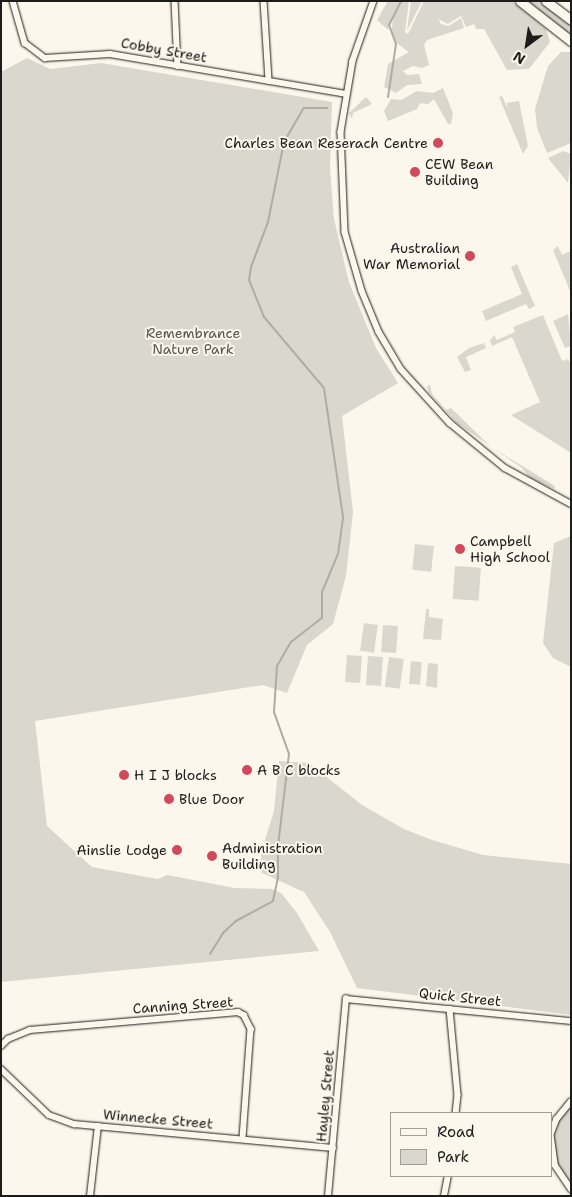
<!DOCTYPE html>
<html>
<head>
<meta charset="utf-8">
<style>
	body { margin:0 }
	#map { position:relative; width:572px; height:1197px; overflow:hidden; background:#fbf7ec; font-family:"Shantell Sans",sans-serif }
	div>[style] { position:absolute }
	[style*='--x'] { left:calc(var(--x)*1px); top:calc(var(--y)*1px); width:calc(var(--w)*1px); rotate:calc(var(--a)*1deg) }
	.green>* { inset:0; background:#dad7ce; transform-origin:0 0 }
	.stream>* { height:2px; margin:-1px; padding:0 1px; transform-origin:1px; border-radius:1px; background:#afaca5 }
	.roads { filter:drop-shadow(0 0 1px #1c1c1c) drop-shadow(0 0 1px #1c1c1c) }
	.minor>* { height:5.5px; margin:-2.75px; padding:0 2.75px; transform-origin:2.75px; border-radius:2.75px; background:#fbf7ec }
	.secondary>* { height:9px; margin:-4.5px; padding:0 4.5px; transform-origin:4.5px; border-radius:4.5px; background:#fbf7ec }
	.dots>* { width:14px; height:14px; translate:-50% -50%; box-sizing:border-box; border:2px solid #fbf7ec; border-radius:50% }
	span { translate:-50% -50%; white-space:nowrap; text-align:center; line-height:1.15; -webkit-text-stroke:4px #fbf7ec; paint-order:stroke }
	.street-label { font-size:14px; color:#1c1c1c }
	.poi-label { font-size:14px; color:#1c1c1c }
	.right { translate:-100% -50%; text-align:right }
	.left { translate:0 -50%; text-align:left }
	.park-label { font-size:14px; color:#555451 }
	.frame { position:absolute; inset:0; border:2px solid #1c1c1c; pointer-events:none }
	.legend { position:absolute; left:390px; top:1112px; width:162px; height:65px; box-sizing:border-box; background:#fbf7ec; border:1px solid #a29f99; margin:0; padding:6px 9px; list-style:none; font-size:15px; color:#1c1c1c }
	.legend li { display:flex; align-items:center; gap:10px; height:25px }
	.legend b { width:25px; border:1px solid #a29f99 }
	.north { position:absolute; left:502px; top:20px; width:50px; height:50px; -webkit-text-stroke:4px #fbf7ec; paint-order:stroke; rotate:211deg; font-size:14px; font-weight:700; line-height:20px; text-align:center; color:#1c1c1c }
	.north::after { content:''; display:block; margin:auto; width:18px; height:22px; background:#1c1c1c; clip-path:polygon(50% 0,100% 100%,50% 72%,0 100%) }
</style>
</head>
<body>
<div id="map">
	<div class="green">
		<i style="clip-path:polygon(388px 1px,409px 1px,405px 32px,408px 34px,424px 1px,512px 1px,546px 29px,550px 42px,529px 69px,507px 70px,484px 29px,476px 29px,474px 24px,466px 27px,461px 16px,448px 24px,438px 19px,441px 24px,449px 26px,461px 18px,464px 28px,427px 40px,424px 45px,429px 65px,422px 68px,413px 66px,403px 71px,407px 75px,419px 74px,422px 84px,407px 85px,396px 93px,384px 87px,388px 64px,409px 52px,398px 44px,391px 34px,393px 19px,388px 30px,377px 20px)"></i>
		<i style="clip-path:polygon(411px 1px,422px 1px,407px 31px)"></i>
		<i style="clip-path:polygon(528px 1px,541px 1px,571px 24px,571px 35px)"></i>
		<i style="clip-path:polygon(561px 52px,571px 52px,571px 143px,547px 153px,537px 128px,535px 109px,548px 66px)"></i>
		<i style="clip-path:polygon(27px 58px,50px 69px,101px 63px,332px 102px,330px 168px,334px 219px,349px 282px,376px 348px,398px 383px,342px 416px,353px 512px,346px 576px,333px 624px,307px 645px,287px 693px,263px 685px,35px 721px,47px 826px,92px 867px,158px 879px,167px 875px,235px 888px,272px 889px,281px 893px,297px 913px,319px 951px,1px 982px,1px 72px)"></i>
		<i style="clip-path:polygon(443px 88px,453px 113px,451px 124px,448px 124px,434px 99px,428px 104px,420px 103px,417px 109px,388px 121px,384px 111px,391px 99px,401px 100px,417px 91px,433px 93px)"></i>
		<i style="clip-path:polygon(502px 96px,508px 109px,507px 103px,519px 101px,528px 146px,523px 154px,499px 97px)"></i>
		<i style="clip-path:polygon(366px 97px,372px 104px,353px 113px,352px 119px,349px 113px)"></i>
		<i style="clip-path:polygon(563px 151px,571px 154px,568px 183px,548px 158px)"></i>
		<i style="clip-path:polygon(558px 246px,562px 255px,571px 251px,570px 291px,553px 250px)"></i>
		<i style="clip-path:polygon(517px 264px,535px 306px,529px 309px,526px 304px,486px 321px,482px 311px,522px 294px,511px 267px)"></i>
		<i style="clip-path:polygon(568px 314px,571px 346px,565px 348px,553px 321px)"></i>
		<i style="clip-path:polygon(543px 315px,562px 361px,568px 359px,571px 366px,571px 453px,511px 415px,540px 402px,512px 337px,492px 346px,490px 341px,494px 335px,497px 340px,515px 332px,513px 327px)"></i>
		<i style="clip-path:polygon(484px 343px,486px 348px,466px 357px,471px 370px,465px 372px,457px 357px,469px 348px)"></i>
		<i style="clip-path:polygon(430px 385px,432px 394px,446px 410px,451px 408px,490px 446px,456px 422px,428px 391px,427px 386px)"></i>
		<i style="clip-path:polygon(491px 447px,555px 486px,554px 489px,530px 478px,522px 468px)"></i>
		<i style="clip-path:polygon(571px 536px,571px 667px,553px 658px,543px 643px,554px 543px)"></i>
		<i style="left:415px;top:544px;width:19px;height:26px;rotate:6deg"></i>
		<i style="left:455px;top:566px;width:26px;height:33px;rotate:4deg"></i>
		<i style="clip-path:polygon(426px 609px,429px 609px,429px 617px,443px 619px,441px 640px,423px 639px)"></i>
		<i style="left:364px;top:623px;width:14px;height:28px;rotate:8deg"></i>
		<i style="left:383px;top:625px;width:15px;height:27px;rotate:4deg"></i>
		<i style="left:347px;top:655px;width:15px;height:27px;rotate:4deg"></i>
		<i style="left:368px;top:656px;width:15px;height:29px;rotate:4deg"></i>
		<i style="left:389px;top:657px;width:15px;height:30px;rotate:8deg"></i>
		<i style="left:411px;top:661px;width:11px;height:23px;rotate:5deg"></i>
		<i style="clip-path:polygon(428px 663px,438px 664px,437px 688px,426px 686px)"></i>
		<i style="clip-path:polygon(279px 761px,309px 763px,362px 805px,404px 829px,432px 840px,483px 855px,571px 864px,571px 1015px,357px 988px,330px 932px,304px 892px,262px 873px,261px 853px,274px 811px)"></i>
		<i style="clip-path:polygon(571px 1105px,571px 1183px,557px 1165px,553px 1136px,559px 1119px)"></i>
	</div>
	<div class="stream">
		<i style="--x:388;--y:97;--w:54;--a:-81.4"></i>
		<i style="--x:396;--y:44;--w:20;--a:-110"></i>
		<i style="--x:389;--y:25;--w:27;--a:-63"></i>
		<i style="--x:210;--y:954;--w:25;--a:-58"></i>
		<i style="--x:223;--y:933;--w:18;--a:-43"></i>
		<i style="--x:236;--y:921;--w:42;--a:-28.4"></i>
		<i style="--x:273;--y:901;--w:24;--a:-78"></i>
		<i style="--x:278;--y:878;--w:32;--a:-90"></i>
		<i style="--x:278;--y:846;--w:93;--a:-83.2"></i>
		<i style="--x:289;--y:754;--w:45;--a:-109.7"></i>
		<i style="--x:274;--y:712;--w:46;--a:-86.3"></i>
		<i style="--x:277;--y:666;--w:28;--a:-60"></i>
		<i style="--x:291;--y:642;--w:39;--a:-38"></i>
		<i style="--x:322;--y:618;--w:26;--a:-90"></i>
		<i style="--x:322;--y:592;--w:41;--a:-67.2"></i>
		<i style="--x:338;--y:554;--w:37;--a:-82"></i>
		<i style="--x:343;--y:517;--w:130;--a:-98.4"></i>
		<i style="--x:324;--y:388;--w:93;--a:-130.2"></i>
		<i style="--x:264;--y:317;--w:40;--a:-112"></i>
		<i style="--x:249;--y:280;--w:13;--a:-81"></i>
		<i style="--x:251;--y:267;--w:48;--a:-69.3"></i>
		<i style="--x:268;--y:222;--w:82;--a:-78.7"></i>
		<i style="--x:284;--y:142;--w:39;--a:-60"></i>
		<i style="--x:304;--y:108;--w:23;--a:0"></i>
	</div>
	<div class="roads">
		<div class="minor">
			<i style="--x:13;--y:1;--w:44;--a:74.1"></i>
			<i style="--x:25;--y:43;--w:25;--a:37"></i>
			<i style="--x:45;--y:58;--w:65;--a:-3.5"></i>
			<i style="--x:110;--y:54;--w:239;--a:9.6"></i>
			<i style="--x:175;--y:1;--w:65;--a:87.4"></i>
			<i style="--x:264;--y:1;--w:80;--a:86.4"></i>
			<i style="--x:374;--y:1;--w:64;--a:109.3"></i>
			<i style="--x:353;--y:61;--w:72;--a:99.6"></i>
			<i style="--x:341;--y:132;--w:100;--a:87.7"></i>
			<i style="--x:345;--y:232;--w:61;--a:73.9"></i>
			<i style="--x:362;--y:291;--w:44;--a:67.5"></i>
			<i style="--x:379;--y:332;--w:43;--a:59.3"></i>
			<i style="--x:401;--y:369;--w:73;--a:47.8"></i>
			<i style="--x:450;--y:423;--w:71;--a:39.3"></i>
			<i style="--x:505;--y:468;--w:75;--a:28.6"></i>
			<i style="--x:450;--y:1009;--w:86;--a:84.7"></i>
			<i style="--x:458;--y:1095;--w:18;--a:96"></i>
			<i style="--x:1;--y:1046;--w:10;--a:-45"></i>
			<i style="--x:8;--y:1039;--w:24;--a:-22"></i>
			<i style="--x:30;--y:1030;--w:209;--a:-4.9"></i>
			<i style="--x:238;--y:1012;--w:7;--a:27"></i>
			<i style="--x:244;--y:1015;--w:16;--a:63"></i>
			<i style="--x:251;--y:1029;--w:110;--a:94.2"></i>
			<i style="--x:1;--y:1069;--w:66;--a:43.8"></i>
			<i style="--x:49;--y:1115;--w:27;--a:20"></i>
			<i style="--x:74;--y:1124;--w:260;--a:5.3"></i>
			<i style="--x:571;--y:1102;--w:22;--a:129"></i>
			<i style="--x:557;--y:1119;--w:17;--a:111"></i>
			<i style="--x:551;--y:1135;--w:30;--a:82"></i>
			<i style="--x:555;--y:1165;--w:29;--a:56"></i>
			<i style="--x:90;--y:1196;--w:70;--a:-83.5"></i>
			<i style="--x:328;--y:1196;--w:198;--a:-84.8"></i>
			<i style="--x:346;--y:999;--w:226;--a:5.6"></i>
			<i style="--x:444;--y:1196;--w:20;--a:-79"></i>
		</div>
		<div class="secondary">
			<i style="--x:520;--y:1;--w:65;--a:38.1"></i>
			<i style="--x:546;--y:1;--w:31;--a:37"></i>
		</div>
	</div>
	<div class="dots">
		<i style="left:438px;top:143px;background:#d1495b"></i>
		<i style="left:415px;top:172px;background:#d1495b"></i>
		<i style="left:470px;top:256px;background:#d1495b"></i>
		<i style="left:460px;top:549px;background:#d1495b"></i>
		<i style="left:247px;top:770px;background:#d1495b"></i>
		<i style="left:124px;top:775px;background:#d1495b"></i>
		<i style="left:169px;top:799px;background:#d1495b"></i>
		<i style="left:177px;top:850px;background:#d1495b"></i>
		<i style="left:212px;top:856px;background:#d1495b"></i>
	</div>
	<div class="street-label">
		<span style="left:164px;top:50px;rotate:10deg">Cobby Street</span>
		<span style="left:460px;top:997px;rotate:6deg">Quick Street</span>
		<span style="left:183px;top:1005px;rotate:-4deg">Canning Street</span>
		<span style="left:325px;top:1096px;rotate:-85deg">Hayley Street</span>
		<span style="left:158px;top:1119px;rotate:5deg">Winnecke Street</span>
	</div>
	<div class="poi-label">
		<span class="right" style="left:428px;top:143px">Charles Bean Reserach Centre</span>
		<span class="left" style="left:425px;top:172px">CEW Bean<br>Building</span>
		<span class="right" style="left:460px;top:256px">Australian<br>War Memorial</span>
		<span class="left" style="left:470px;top:549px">Campbell<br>High School</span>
		<span class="left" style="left:257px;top:770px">A B C blocks</span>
		<span class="left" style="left:134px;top:775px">H I J blocks</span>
		<span class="left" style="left:179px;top:799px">Blue Door</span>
		<span class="left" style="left:222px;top:856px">Administration<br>Building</span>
		<span class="right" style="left:167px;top:850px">Ainslie Lodge</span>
	</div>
	<div class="park-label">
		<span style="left:193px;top:341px">Remembrance<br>Nature Park</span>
	</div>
	<div class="frame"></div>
	<ul class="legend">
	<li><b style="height:6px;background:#fbf7ec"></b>Road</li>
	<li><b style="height:14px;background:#dad7ce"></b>Park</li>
	</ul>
	<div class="north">N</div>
</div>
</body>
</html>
